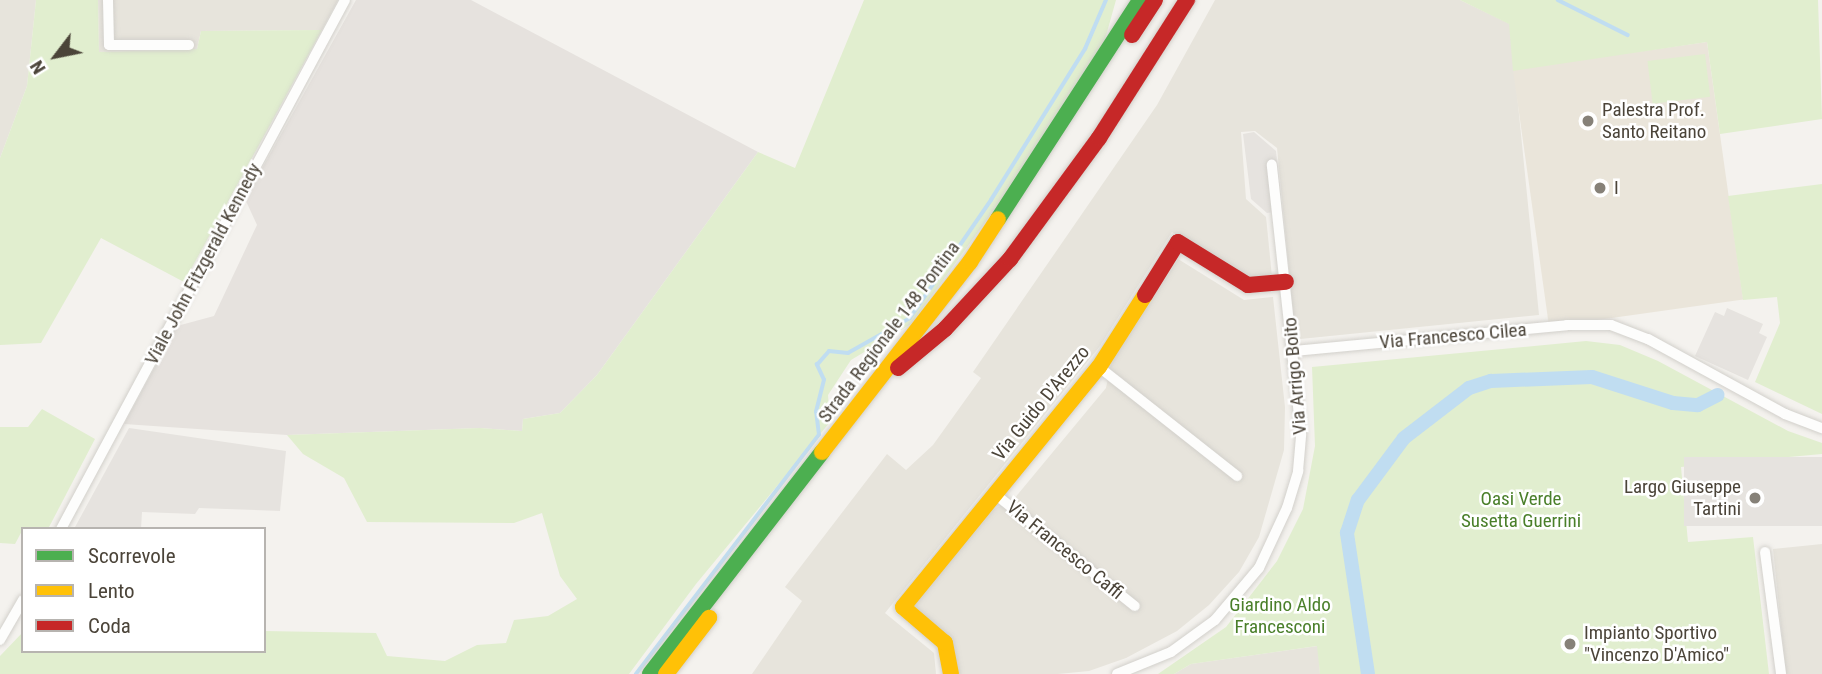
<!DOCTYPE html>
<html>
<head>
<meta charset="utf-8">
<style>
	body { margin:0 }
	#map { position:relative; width:1822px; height:674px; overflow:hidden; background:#f4f2ee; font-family:"Roboto Condensed",sans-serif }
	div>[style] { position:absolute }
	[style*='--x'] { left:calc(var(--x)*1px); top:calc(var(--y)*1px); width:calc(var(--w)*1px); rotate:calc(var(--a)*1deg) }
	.residential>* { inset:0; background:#e7e4dc }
	.industrial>* { inset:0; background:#e6e2de }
	.education>* { inset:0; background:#eae5da; transform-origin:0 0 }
	.green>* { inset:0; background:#e1eecf; transform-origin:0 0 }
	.parking>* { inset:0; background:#e6e3df; transform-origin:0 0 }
	.stream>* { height:3.5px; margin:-1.75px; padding:0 1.75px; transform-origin:1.75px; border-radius:1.75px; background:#c0ddf1 }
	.canal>* { height:14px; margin:-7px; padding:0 7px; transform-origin:7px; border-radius:7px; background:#c0ddf1 }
	.roads { filter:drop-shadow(0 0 2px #d2d0cb) drop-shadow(0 0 2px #d2d0cb) }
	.street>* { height:10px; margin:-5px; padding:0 5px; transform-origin:5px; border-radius:5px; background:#fdfdfc }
	.fast>* { height:16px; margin:-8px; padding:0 8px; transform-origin:8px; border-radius:8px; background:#4caf50 }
	.slow>* { height:16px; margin:-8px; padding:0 8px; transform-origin:8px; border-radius:8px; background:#ffc107 }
	.jam>* { height:16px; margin:-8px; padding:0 8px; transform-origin:8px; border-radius:8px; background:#c62828 }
	.dots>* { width:19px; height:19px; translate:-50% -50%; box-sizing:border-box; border:4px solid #fff; border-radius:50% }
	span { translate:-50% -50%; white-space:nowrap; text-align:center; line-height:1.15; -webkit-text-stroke:5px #fff; paint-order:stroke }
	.poi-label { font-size:19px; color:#4b4439 }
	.left { translate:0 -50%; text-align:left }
	.right { translate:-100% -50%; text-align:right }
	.street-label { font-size:19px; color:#4b4439 }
	.park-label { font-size:19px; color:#4a7f2a }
	.legend { position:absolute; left:21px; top:527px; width:245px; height:126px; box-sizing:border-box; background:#fff; border:2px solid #b7b4b0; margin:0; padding:9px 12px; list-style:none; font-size:21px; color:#4b4439 }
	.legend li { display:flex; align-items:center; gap:14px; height:35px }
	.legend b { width:35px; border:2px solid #b7b4b0 }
	.north { position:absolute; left:21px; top:21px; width:70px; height:70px; -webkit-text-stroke:5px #fff; paint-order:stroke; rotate:238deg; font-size:19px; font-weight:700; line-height:28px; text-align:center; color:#4b4439 }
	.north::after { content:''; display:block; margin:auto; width:24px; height:32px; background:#4b4439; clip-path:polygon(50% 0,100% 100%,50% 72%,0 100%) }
</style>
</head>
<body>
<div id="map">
	<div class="residential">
		<i style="clip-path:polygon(0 0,36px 0,27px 86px,0 158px)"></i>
		<i style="clip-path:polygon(98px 0,338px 0,322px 30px,201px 31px,197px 49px,99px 52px)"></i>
		<i style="clip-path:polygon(1215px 0,1460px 0,1510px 24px,1539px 315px,1300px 339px,1295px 331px,1277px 148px,1255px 131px,1241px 132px,1246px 199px,1266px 217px,1272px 277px,1247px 281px,1172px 232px,1100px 346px,885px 613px,934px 653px,936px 674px,752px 674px,802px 601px,785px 587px,887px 454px,906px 470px,933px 445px,981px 378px,973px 372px,1157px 105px)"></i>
		<i style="clip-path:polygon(1178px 259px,1244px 300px,1273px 297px,1285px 407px,1284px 450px,1259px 537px,1239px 572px,1209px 605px,1177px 631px,1126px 658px,1089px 671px,1058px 674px,954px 674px,952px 644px,910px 608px,992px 510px,1014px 499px,1106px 388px,1111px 363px)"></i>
		<i style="clip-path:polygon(1822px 544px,1822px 674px,1786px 674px,1773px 549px)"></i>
		<i style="clip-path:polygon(1318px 646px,1320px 674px,1174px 674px,1191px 664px)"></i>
	</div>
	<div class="industrial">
		<i style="clip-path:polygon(356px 0,471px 0,758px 152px,597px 375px,560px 413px,523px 419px,522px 431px,480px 428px,287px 435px,124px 424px,177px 326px,214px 316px,257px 225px,245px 199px)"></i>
	</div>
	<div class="education">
		<i style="left:1707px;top:42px;width:260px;height:196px;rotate:82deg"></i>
	</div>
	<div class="green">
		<i style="clip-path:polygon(36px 0,98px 0,99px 52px,197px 49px,201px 31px,322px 30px,184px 282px,101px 238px,41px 343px,0 345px,0 158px,27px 86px)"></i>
		<i style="clip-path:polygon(864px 0,1116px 0,1104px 43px,1005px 195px,911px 324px,851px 360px,828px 395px,830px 422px,696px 584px,629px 674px,0 674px,0 656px,23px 632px,23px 651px,264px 651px,264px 631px,376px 633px,387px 656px,445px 661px,477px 645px,506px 643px,514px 620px,548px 616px,577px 599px,560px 576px,542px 513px,514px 523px,367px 522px,344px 478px,303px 454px,287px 435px,480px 428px,522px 431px,523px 419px,560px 413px,597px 375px,758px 152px,795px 168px)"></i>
		<i style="clip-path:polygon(1460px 0,1818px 0,1822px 119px,1720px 134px,1707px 42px,1513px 71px,1509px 24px)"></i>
		<i style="left:1705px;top:54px;width:43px;height:58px;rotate:83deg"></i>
		<i style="clip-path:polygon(1822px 184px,1822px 414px,1755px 382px,1780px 323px,1777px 297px,1743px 300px,1728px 196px)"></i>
		<i style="clip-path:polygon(1586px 341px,1620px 345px,1658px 361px,1788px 431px,1822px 443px,1822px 454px,1681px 467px,1688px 542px,1753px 537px,1769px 674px,1320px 674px,1317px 646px,1191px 664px,1174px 674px,1158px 674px,1226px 627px,1277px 561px,1303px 509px,1315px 446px,1312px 367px)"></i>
		<i style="clip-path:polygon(42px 409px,95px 439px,48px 529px,23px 529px,15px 544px,0 543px,0 427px,28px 427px)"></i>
	</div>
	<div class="parking">
		<i style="clip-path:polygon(1254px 132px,1276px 151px,1282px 211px,1267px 213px,1251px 199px,1243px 134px)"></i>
		<i style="clip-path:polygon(1727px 308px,1763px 324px,1759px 333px,1767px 337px,1748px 380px,1695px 356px,1715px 312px,1724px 316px)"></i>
		<i style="clip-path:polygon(129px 428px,286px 451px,280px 511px,199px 508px,195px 514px,142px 512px,141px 529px,74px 529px)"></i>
		<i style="left:1822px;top:457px;width:69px;height:138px;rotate:90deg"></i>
	</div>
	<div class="stream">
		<i style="--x:1558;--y:0;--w:78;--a:26.6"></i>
		<i style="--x:636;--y:674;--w:301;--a:-52.6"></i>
		<i style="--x:819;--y:435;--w:23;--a:-97"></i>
		<i style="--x:816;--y:412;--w:33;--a:-76"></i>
		<i style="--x:824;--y:380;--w:17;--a:-115"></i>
		<i style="--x:817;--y:365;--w:18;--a:-49"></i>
		<i style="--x:829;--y:351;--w:19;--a:6"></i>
		<i style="--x:848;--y:353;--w:71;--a:-29.4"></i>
		<i style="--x:910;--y:318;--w:143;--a:-55.5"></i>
		<i style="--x:991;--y:200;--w:178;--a:-58.1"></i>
		<i style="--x:1085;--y:49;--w:53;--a:-66.8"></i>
	</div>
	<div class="canal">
		<i style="--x:1368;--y:674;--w:143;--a:-98.5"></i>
		<i style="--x:1347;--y:533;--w:35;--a:-72"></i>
		<i style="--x:1358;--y:500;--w:77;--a:-53.4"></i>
		<i style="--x:1404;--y:438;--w:82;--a:-37.6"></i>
		<i style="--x:1469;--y:388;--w:23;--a:-18"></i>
		<i style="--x:1491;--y:381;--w:101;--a:-2.3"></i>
		<i style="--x:1592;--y:377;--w:85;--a:17.8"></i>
		<i style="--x:1673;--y:403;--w:25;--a:5"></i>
		<i style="--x:1698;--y:405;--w:22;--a:-27"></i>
	</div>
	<div class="roads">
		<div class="street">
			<i style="--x:108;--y:0;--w:45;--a:88.7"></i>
			<i style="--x:109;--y:45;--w:80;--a:0"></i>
			<i style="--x:1294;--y:351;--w:274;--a:-5.4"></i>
			<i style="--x:1567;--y:325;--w:44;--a:0"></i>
			<i style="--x:1611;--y:325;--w:40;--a:21"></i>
			<i style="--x:1648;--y:339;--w:156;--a:28.7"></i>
			<i style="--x:1785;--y:414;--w:40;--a:21"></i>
			<i style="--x:1099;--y:367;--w:176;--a:38.3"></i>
			<i style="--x:995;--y:494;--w:179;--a:38.7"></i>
			<i style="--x:61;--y:529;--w:600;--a:-61.77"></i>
			<i style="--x:1765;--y:552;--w:123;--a:82.5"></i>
			<i style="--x:0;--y:640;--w:46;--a:-60.1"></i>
			<i style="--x:1117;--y:674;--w:58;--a:-22.2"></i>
			<i style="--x:1171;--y:652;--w:54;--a:-36"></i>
			<i style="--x:1215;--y:620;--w:68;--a:-49.8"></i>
			<i style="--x:1259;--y:568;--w:66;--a:-65"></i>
			<i style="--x:1287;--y:508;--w:39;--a:-73"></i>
			<i style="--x:1298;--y:471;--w:37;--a:-85"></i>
			<i style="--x:1301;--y:434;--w:271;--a:-96.2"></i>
		</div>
		<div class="fast">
			<i style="--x:998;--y:219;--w:261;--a:-57"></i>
			<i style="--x:650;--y:674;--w:281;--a:-52.2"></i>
		</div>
		<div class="slow">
			<i style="--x:822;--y:452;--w:241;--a:-52.1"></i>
			<i style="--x:970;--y:262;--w:51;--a:-56.9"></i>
			<i style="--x:666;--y:674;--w:71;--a:-52.5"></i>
			<i style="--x:951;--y:674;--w:32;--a:-101"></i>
			<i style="--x:945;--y:643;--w:55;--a:-139.4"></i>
			<i style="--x:903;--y:607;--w:310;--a:-50.8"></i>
			<i style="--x:1099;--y:367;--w:85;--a:-57.4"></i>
		</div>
		<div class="jam">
			<i style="--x:1132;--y:35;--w:42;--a:-56.7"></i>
			<i style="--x:1145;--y:295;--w:62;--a:-58.1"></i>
			<i style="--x:1178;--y:242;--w:82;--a:31.6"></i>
			<i style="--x:1248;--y:285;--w:38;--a:-5"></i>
			<i style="--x:898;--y:368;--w:61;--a:-39.7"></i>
			<i style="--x:945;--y:329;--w:96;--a:-47.1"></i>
			<i style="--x:1010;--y:259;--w:150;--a:-53.7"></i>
			<i style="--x:1099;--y:138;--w:164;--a:-57.5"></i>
		</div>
	</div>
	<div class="dots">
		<i style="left:1588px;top:121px;background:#868178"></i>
		<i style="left:1600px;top:188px;background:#868178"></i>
		<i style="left:1755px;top:498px;background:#868178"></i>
		<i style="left:1570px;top:644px;background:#868178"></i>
	</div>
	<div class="poi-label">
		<span class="left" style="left:1602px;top:121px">Palestra Prof.<br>Santo Reitano</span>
		<span class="left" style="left:1614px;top:188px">I</span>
		<span class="right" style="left:1741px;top:498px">Largo Giuseppe<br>Tartini</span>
		<span class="left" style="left:1584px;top:644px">Impianto Sportivo<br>"Vincenzo D'Amico"</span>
	</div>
	<div class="street-label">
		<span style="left:203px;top:264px;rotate:-62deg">Viale John Fitzgerald Kennedy</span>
		<span style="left:889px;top:332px;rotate:-53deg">Strada Regionale 148 Pontina</span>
		<span style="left:1453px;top:336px;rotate:-5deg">Via Francesco Cilea</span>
		<span style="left:1295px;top:376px;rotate:-95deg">Via Arrigo Boito</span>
		<span style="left:1041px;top:403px;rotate:-51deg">Via Guido D'Arezzo</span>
		<span style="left:1065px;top:550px;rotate:39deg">Via Francesco Caffi</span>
	</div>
	<div class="park-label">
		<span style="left:1521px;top:510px">Oasi Verde<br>Susetta Guerrini</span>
		<span style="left:1280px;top:616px">Giardino Aldo<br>Francesconi</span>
	</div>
	<ul class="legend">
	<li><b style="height:9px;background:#4caf50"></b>Scorrevole</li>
	<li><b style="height:9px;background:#ffc107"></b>Lento</li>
	<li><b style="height:9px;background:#c62828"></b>Coda</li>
	</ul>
	<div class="north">N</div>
</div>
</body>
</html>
